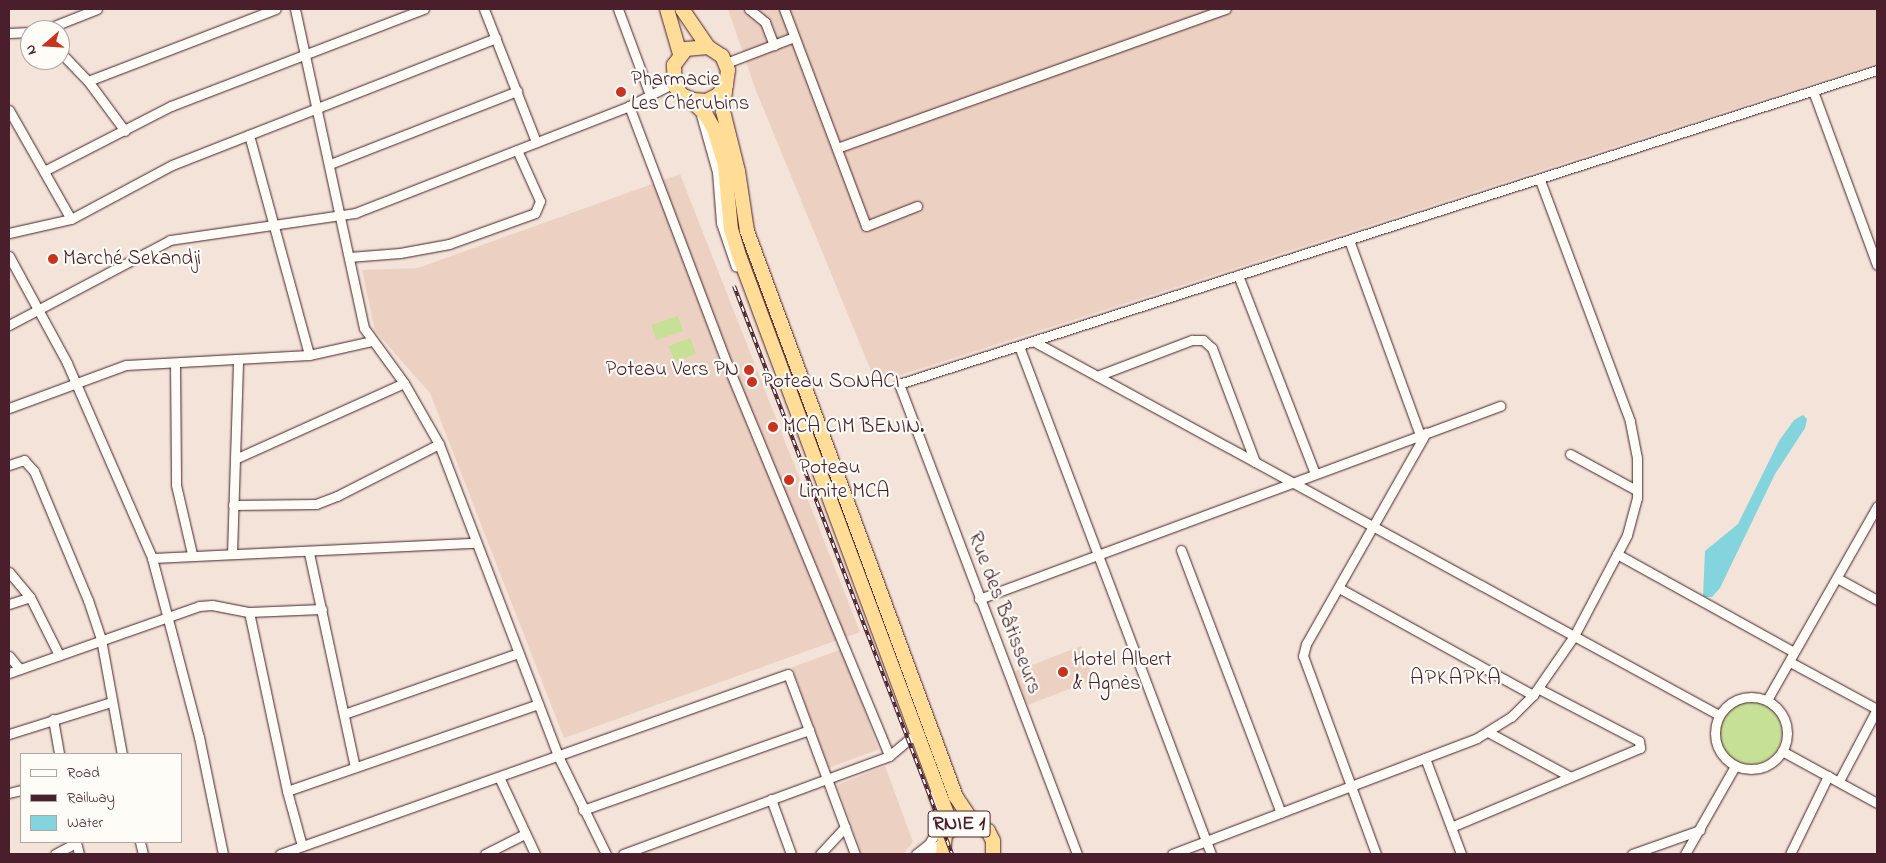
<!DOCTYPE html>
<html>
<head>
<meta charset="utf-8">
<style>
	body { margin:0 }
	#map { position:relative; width:1886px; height:863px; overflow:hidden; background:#f3e3d8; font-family:"Indie Flower",sans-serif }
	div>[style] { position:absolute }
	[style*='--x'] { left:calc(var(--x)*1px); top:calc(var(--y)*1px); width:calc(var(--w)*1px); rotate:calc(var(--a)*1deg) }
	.built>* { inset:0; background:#ecd1c2; transform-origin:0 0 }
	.green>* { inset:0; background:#c6e096; transform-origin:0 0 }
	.round { border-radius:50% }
	.water>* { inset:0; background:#84d4dd }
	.roads { filter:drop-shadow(0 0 1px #4a1f2b) drop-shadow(0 0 1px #4a1f2b) }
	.minor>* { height:9px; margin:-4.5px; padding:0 4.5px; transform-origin:4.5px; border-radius:4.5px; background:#fdfcf7 }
	.minor>.ring { margin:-4.5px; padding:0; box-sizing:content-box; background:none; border:9px solid #fdfcf7; border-radius:50% }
	.tertiary>* { height:10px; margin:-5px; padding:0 5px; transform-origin:5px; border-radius:5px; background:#fdfcf7 }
	.trunk>* { height:14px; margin:-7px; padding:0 7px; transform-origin:7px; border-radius:7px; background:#ffdd96 }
	.rail>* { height:4px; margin-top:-2px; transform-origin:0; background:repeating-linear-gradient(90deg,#fdfcf7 0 5.5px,#4a1f2b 0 11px); box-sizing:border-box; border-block:1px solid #4a1f2b }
	.dots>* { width:14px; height:14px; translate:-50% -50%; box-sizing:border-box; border:2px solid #fdfcf7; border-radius:50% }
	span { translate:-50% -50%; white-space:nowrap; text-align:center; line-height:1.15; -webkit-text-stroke:4.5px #fdfcf7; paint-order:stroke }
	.shield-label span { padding:1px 4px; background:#fdfcf7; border:1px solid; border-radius:4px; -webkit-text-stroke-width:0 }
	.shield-label { font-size:20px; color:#4a1f2b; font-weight:700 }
	.poi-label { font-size:21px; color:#4a1f2b }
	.left { translate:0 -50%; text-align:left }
	.right { translate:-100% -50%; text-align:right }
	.street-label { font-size:21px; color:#4a1f2b }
	.neighbourhood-label { font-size:22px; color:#4a1f2b; letter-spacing:1px }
	.frame { position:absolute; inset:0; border:10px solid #4a1f2b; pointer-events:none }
	.legend { position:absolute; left:20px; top:753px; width:162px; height:90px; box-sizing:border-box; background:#fdfcf7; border:1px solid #b5a4a5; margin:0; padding:6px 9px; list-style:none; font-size:15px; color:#4a1f2b }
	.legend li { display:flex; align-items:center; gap:10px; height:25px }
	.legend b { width:25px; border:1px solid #b5a4a5 }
	.north { position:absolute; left:20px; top:20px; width:50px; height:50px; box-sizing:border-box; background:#fdfcf7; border:1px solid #b5a4a5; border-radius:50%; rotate:251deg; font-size:14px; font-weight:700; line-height:20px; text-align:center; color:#4a1f2b }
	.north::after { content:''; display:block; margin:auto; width:18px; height:22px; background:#c8321e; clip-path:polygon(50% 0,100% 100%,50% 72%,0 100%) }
</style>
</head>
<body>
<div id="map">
	<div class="built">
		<i style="clip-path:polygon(728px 9px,1877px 9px,1877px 63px,876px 383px,755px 88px)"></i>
		<i style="clip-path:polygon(680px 174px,860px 632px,564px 738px,430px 393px,375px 331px,362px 270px,418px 268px)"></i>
		<i style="left:1081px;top:646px;width:36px;height:71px;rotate:69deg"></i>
		<i style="left:842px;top:649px;width:107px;height:53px;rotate:70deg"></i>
		<i style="clip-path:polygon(885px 766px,913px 842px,903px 854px,862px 854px,837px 785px)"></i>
	</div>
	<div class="green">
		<i style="left:678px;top:316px;width:16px;height:28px;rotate:72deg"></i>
		<i style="left:690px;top:338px;width:17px;height:23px;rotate:69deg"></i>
		<i class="round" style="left:1720px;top:702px;width:62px;height:62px"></i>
	</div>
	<div class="water">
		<i style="clip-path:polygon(1803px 415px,1807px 419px,1805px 428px,1775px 474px,1720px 588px,1712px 597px,1703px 597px,1705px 551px,1738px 524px,1779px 441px,1794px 420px)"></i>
	</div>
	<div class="roads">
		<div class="minor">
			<i style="--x:295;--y:9;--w:326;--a:77.8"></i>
			<i style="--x:364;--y:328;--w:68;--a:54"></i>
			<i style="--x:404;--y:383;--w:70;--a:60.2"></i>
			<i style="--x:439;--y:444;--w:334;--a:69.1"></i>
			<i style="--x:558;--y:756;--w:109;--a:63.9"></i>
			<i style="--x:484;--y:9;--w:143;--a:68.6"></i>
			<i style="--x:618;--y:9;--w:92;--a:69.6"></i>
			<i style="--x:749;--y:9;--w:21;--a:39"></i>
			<i style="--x:765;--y:22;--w:25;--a:69"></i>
			<i style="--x:784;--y:9;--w:232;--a:69.3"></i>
			<i style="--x:866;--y:226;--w:55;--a:-21.4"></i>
			<i style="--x:44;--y:30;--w:57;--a:-21.6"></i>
			<i style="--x:9;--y:33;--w:21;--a:-3"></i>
			<i style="--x:60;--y:52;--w:40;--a:46"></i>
			<i style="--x:88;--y:81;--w:62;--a:53.5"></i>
			<i style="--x:726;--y:63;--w:73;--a:-20.9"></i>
			<i style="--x:88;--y:81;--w:201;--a:-21"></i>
			<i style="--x:1813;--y:91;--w:185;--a:69.8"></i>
			<i style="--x:629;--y:106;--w:276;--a:69.2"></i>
			<i style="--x:727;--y:364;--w:424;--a:67.5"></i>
			<i style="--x:9;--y:110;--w:125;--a:60.4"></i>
			<i style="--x:701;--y:115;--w:59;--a:74.3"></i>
			<i style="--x:717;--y:172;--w:51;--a:85.5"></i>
			<i style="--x:721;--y:223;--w:46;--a:71.2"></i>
			<i style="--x:249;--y:135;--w:228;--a:74.7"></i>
			<i style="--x:837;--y:148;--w:413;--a:-19.7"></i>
			<i style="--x:330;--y:164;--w:201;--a:-21.3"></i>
			<i style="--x:44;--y:171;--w:143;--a:-27.1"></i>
			<i style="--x:171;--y:106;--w:271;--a:-21"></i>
			<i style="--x:9;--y:233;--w:64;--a:-12.7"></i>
			<i style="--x:71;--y:219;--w:115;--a:-28.1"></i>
			<i style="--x:172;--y:165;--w:348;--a:-21.4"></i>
			<i style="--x:1349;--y:240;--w:208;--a:70"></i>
			<i style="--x:9;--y:256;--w:122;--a:61.5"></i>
			<i style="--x:67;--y:363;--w:213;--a:66.4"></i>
			<i style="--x:152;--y:558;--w:185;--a:75.3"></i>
			<i style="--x:199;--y:737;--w:119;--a:78.4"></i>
			<i style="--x:349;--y:257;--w:51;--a:-4.5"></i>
			<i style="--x:400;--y:253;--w:50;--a:-10.4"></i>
			<i style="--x:449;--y:244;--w:91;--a:-19.8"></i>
			<i style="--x:535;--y:213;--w:13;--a:-67"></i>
			<i style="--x:540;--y:201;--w:56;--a:-114.3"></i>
			<i style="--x:1238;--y:275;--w:213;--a:68.8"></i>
			<i style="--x:9;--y:325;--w:182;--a:-27.8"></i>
			<i style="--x:170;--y:240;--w:187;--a:-8.3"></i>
			<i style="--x:355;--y:213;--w:294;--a:-21.3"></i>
			<i style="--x:629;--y:106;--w:51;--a:-27.1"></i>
			<i style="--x:1033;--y:341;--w:781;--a:28.6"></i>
			<i style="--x:1019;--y:346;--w:543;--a:69.3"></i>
			<i style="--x:175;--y:363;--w:122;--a:89.5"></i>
			<i style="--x:176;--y:485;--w:71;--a:76.9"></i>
			<i style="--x:1097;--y:376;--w:102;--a:-20.8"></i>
			<i style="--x:1192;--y:340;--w:11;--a:0"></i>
			<i style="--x:1203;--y:340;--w:12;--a:42"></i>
			<i style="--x:1212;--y:348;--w:122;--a:69.3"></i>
			<i style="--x:9;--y:408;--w:125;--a:-20.2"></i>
			<i style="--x:126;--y:365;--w:183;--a:-3.1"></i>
			<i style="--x:309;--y:355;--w:65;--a:-12.5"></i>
			<i style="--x:1570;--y:454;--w:75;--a:28.6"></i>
			<i style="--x:235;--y:459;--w:185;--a:-24.2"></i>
			<i style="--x:9;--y:465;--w:16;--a:-18"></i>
			<i style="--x:24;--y:460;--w:15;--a:48"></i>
			<i style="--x:34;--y:471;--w:140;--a:67.3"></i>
			<i style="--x:88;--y:600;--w:41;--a:71.6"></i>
			<i style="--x:101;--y:639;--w:117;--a:79.7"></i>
			<i style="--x:233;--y:505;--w:83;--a:-0.7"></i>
			<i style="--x:316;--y:504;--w:22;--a:-21"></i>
			<i style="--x:337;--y:496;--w:114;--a:-27"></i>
			<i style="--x:1181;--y:550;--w:281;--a:69.2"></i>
			<i style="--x:309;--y:553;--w:219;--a:77.9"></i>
			<i style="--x:232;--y:554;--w:193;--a:-88.2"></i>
			<i style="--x:1617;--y:554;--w:202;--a:29"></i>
			<i style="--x:152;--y:558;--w:324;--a:-2.7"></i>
			<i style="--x:9;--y:572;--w:33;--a:50"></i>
			<i style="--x:30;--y:597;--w:65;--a:63.4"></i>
			<i style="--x:1837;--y:578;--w:46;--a:28.8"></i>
			<i style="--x:1339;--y:588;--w:222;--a:28.9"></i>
			<i style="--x:979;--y:599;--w:556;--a:-20.33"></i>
			<i style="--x:9;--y:604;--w:22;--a:-18"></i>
			<i style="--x:249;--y:612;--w:183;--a:78"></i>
			<i style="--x:287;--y:791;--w:57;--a:74.7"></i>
			<i style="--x:9;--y:656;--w:17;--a:50"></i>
			<i style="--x:1790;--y:662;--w:99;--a:28.4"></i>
			<i style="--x:9;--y:673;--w:201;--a:-19.4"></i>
			<i style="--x:199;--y:606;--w:13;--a:-4"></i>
			<i style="--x:212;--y:605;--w:38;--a:11"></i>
			<i style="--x:249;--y:612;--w:73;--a:-2.4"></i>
			<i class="ring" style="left:1715px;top:697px;width:63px;height:63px"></i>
			<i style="--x:1767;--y:700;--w:223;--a:-60.4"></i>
			<i style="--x:344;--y:714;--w:184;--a:-19.3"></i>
			<i style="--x:53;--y:719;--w:36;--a:80"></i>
			<i style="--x:1488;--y:732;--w:94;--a:28.5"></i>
			<i style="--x:9;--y:734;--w:107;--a:-17.4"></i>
			<i style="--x:1782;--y:751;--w:108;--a:28.7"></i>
			<i style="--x:1425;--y:758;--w:103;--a:69.4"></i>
			<i style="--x:499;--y:777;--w:85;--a:64.9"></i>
			<i style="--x:1839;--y:781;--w:81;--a:-62.2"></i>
			<i style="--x:287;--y:791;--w:266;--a:-19.1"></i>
			<i style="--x:9;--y:793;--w:12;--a:-14"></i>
			<i style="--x:771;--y:799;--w:59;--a:70"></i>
			<i style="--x:583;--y:810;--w:240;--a:-19.5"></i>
			<i style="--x:1451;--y:827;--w:205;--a:-22.7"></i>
			<i style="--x:1640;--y:748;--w:7;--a:-98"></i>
			<i style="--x:1639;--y:741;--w:113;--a:-152.5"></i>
			<i style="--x:76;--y:842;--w:12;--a:76"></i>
			<i style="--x:140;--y:842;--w:12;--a:76"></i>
			<i style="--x:55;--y:854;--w:24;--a:-28"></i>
			<i style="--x:280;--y:854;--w:539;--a:-19.51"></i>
			<i style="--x:788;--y:674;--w:192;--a:69.6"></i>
			<i style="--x:485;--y:854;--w:45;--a:-26.6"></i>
			<i style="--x:623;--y:854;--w:283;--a:-20.2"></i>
			<i style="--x:889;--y:756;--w:30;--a:-40"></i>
			<i style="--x:820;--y:854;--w:37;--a:-47"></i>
			<i style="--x:916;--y:854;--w:16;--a:-38"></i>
			<i style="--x:929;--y:844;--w:21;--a:-61"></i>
			<i style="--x:939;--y:826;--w:8;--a:-76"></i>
			<i style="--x:941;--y:818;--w:24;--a:-109"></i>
			<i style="--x:1077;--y:854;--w:503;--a:-110.74"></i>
			<i style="--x:899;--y:384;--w:1027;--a:-17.8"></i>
			<i style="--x:1172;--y:854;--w:326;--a:-20.8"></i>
			<i style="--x:1477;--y:738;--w:40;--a:-32"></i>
			<i style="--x:1511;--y:717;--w:31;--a:-45"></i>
			<i style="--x:1533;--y:695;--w:72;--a:-55.2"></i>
			<i style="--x:1574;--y:636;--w:114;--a:-62.3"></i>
			<i style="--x:1627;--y:535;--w:38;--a:-75"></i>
			<i style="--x:1637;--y:498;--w:40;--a:-90"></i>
			<i style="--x:1637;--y:458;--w:38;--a:-101"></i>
			<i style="--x:1630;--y:421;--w:259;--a:-110.5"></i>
			<i style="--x:1376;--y:854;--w:211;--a:-110.2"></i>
			<i style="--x:1303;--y:656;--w:12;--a:-76"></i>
			<i style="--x:1306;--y:644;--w:243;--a:-60.4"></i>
			<i style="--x:1632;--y:854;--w:72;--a:-19.4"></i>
			<i style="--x:1685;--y:854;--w:101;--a:-60.4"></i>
			<i style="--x:1790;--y:854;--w:87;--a:-64"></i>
		</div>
		<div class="tertiary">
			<i style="--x:929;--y:854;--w:18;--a:-38"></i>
		</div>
		<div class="trunk">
			<i style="--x:667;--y:9;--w:47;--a:73.9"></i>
			<i style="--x:682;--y:9;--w:46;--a:55.6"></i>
			<i style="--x:708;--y:47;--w:17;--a:33"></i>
			<i style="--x:722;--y:56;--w:15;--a:67"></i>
			<i style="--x:728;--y:70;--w:15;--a:98"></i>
			<i style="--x:726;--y:85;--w:13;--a:129"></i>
			<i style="--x:718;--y:95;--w:13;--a:153"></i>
			<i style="--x:706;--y:101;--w:13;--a:-176"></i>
			<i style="--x:693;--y:100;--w:12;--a:-156"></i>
			<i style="--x:682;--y:95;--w:11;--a:-128"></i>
			<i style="--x:675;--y:86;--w:21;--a:-93"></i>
			<i style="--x:674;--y:65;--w:20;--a:-53"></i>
			<i style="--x:686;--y:49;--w:22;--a:-5"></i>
			<i style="--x:726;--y:82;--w:29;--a:96"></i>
			<i style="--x:723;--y:111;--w:62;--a:76"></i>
			<i style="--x:738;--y:171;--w:61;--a:81.5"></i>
			<i style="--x:747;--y:231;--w:603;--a:69.73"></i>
			<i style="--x:956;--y:797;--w:30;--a:56"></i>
			<i style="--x:691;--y:100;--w:21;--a:45"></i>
			<i style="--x:706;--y:115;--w:16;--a:60"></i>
			<i style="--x:714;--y:129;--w:39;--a:73"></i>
			<i style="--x:725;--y:166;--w:63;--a:84.6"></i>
			<i style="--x:731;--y:229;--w:30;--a:73"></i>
			<i style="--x:740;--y:258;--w:607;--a:69.57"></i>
			<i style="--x:943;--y:854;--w:19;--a:-84"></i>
			<i style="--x:945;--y:835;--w:16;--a:-43"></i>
			<i style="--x:957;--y:824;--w:11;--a:-10"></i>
			<i style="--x:968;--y:822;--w:22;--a:24"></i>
			<i style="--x:988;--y:831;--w:11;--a:63"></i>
			<i style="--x:993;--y:841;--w:13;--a:90"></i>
		</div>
	</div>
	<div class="rail">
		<i style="--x:734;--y:286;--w:608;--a:69"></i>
	</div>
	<div class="dots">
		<i style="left:621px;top:92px;background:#c8321e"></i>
		<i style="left:53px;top:259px;background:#c8321e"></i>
		<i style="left:749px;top:370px;background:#c8321e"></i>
		<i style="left:752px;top:382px;background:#c8321e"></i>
		<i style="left:773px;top:427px;background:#c8321e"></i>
		<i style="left:789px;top:480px;background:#c8321e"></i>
		<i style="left:1063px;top:672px;background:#c8321e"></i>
	</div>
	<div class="shield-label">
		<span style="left:959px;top:824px">RNIE 1</span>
	</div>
	<div class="poi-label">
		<span class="left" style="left:631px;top:92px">Pharmacie<br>Les Chérubins</span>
		<span class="left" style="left:63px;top:259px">Marché Sekandji</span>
		<span class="right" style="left:739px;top:370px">Poteau Vers PN</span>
		<span class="left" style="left:762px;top:382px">Poteau SONACI</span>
		<span class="left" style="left:783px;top:427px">MCA CIM BENIN.</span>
		<span class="left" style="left:799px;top:480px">Poteau<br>Limite MCA</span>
		<span class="left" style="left:1073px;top:672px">Hotel Albert<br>&amp; Agnès</span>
	</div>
	<div class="street-label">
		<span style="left:1004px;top:613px;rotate:69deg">Rue des Bâtisseurs</span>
	</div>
	<div class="neighbourhood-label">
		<span style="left:1456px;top:680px">APKAPKA</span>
	</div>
	<div class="frame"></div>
	<ul class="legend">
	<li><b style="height:6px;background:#fdfcf7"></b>Road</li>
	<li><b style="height:6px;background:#4a1f2b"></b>Railway</li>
	<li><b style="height:14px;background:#84d4dd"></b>Water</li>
	</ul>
	<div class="north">N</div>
</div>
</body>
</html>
